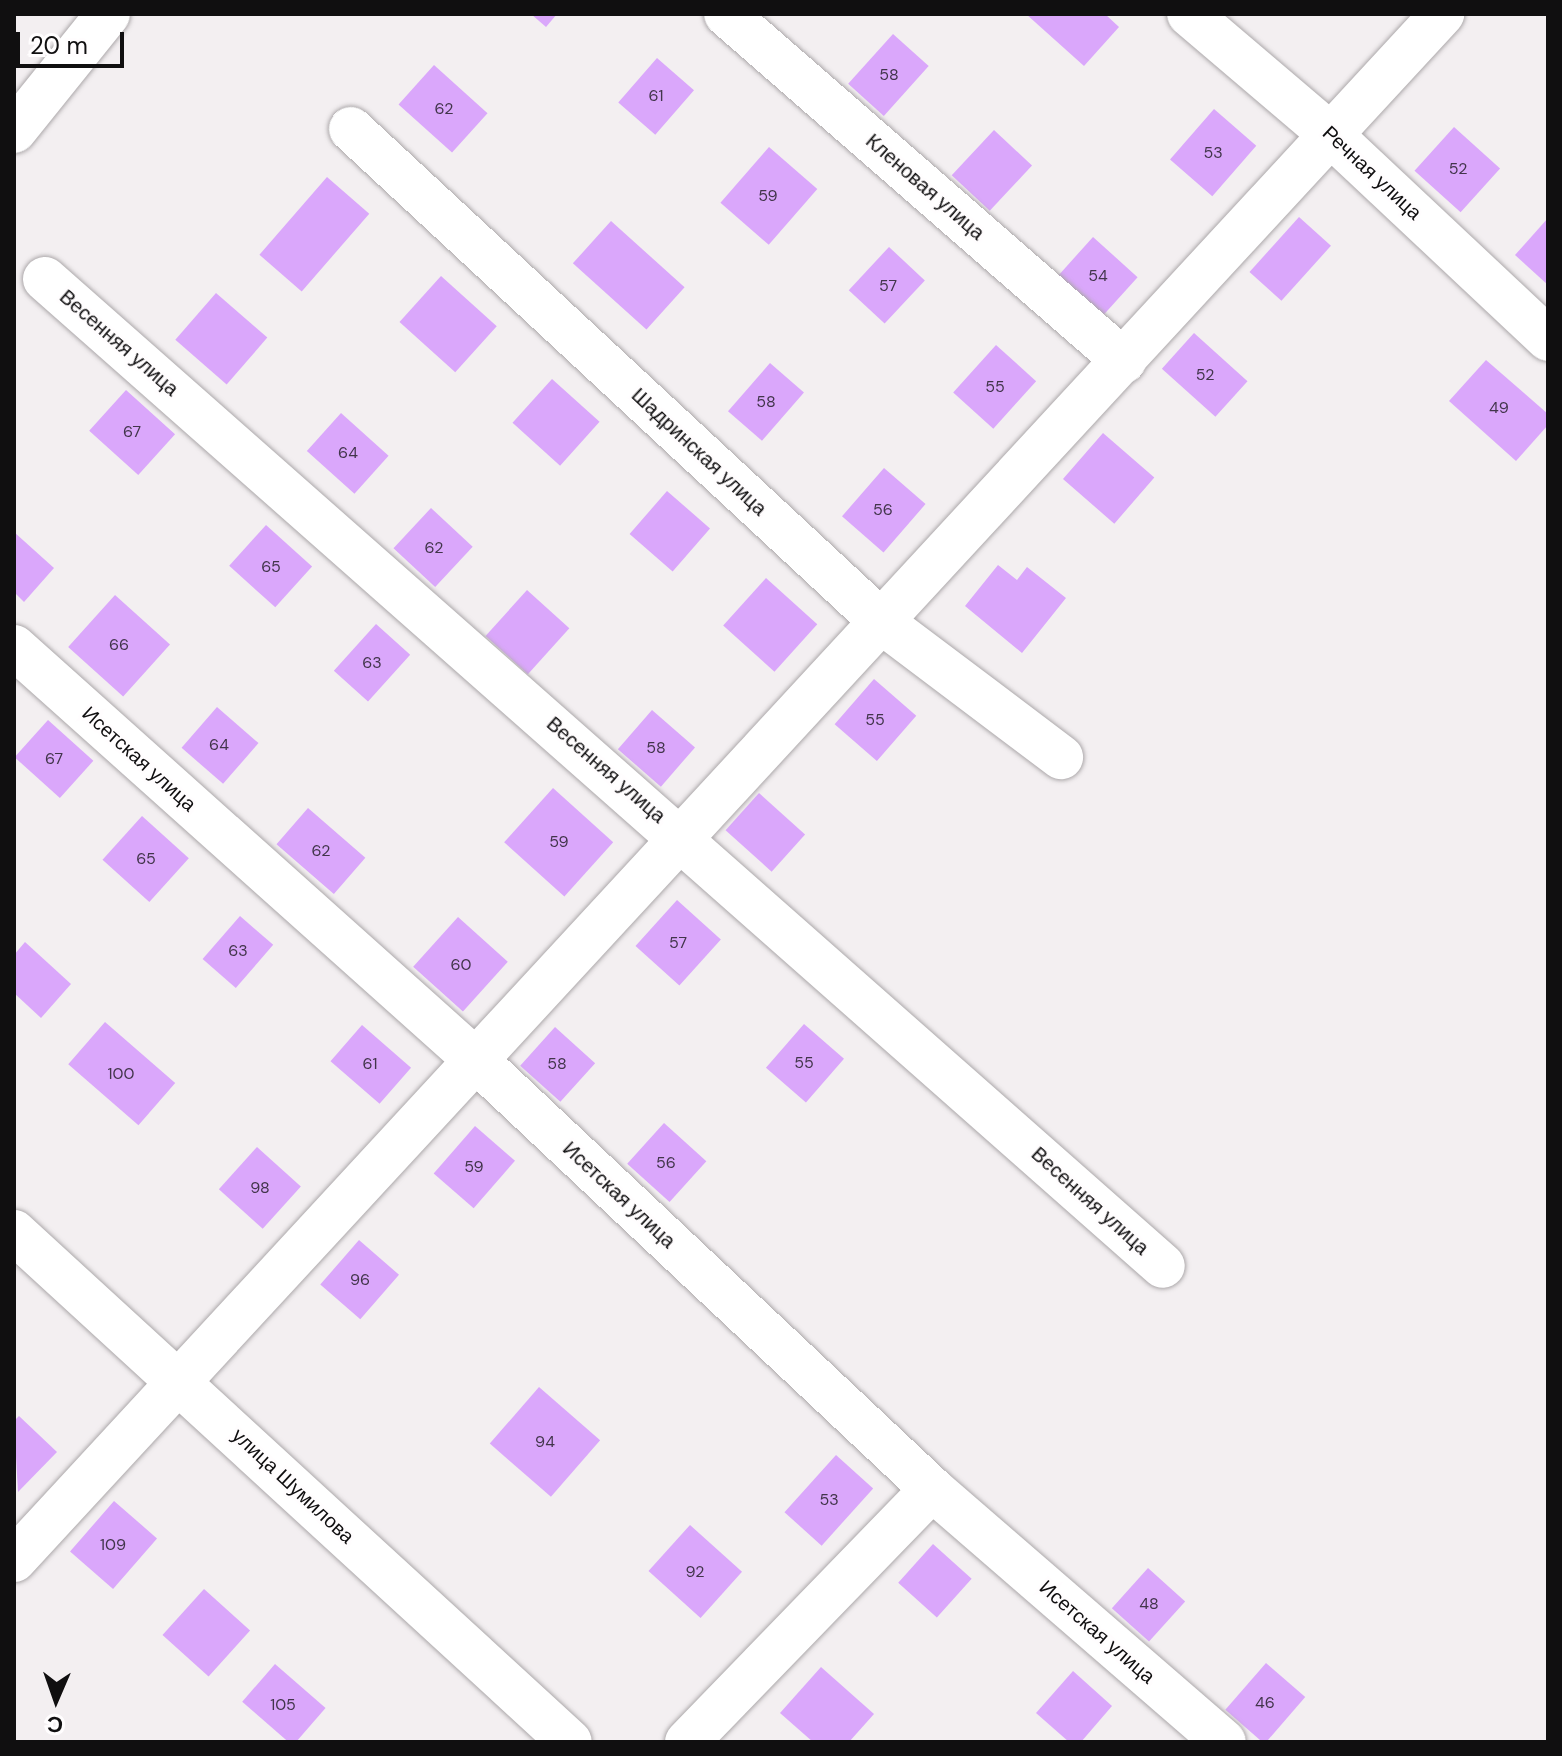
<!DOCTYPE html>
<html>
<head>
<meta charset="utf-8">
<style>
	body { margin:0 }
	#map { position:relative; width:1562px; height:1756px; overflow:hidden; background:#f3eff1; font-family:"DM Sans",sans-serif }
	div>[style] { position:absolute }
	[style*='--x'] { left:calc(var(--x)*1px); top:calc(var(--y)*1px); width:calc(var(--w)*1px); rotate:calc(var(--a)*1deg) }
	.building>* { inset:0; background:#daa7fb; transform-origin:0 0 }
	.roads { filter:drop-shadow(0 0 2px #aca8aa) drop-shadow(0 0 2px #aca8aa) }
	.minor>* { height:44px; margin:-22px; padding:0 22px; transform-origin:22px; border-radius:22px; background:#fff }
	span { translate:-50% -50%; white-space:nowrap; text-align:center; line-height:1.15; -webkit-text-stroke:6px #fffdfe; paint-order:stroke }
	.number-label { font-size:16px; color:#42354b }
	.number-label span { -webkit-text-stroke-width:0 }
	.street-label { font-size:20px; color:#100f10 }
	.frame { position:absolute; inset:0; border:16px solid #100f10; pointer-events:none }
	.north { position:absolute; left:16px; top:1660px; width:80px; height:80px; -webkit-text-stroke:6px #fffdfe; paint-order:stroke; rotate:182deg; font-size:22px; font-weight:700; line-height:32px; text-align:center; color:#100f10 }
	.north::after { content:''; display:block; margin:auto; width:28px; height:36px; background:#100f10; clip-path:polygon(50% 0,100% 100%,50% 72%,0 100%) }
	.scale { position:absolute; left:16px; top:32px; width:108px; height:36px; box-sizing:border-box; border:4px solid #100f10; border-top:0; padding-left:10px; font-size:24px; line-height:28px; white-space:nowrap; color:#100f10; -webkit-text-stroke:6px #fffdfe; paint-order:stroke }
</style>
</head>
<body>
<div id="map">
	<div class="building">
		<i style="clip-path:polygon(531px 14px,557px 14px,546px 27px)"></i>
		<i style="clip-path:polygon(1026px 14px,1105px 14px,1119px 27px,1084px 66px)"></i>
		<i style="left:893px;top:34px;width:48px;height:67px;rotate:42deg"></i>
		<i style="left:657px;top:58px;width:49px;height:59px;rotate:41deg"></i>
		<i style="left:434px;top:65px;width:72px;height:53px;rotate:42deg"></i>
		<i style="left:1214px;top:109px;width:56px;height:67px;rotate:41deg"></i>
		<i style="left:1454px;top:127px;width:62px;height:59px;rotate:42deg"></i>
		<i style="left:994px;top:130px;width:52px;height:62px;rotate:43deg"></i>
		<i style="left:769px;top:147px;width:64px;height:74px;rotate:41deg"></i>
		<i style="left:327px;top:177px;width:56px;height:103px;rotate:41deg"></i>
		<i style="left:1299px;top:217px;width:43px;height:74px;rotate:42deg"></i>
		<i style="clip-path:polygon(1548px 218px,1548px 285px,1515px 255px)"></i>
		<i style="left:611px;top:221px;width:99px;height:57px;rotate:42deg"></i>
		<i style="left:1093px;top:237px;width:60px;height:52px;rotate:42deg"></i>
		<i style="left:889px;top:247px;width:49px;height:59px;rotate:43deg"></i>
		<i style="left:441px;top:276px;width:75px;height:62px;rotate:42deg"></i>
		<i style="left:216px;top:293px;width:68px;height:62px;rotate:41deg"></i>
		<i style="left:1194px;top:333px;width:72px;height:48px;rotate:42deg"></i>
		<i style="left:996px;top:345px;width:54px;height:64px;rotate:42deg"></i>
		<i style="clip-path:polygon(1486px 360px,1548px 414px,1548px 425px,1516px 461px,1449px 401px)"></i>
		<i style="left:770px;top:363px;width:45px;height:64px;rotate:41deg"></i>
		<i style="left:552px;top:379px;width:64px;height:59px;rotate:42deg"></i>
		<i style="left:126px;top:390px;width:66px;height:55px;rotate:42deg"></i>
		<i style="left:341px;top:413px;width:64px;height:51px;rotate:42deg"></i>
		<i style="left:1103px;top:433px;width:68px;height:61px;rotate:41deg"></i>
		<i style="left:884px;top:468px;width:55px;height:64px;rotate:41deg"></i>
		<i style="left:667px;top:491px;width:57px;height:57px;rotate:41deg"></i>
		<i style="left:431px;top:508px;width:57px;height:55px;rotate:43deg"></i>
		<i style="left:266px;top:525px;width:62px;height:55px;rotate:42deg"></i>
		<i style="clip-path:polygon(14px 532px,54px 568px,24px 602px,14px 592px)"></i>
		<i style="clip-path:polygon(998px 565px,1017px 580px,1027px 567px,1066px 598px,1022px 653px,965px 606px)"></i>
		<i style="left:766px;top:578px;width:69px;height:64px;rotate:42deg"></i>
		<i style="left:527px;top:590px;width:57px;height:62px;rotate:42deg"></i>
		<i style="left:115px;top:595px;width:74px;height:70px;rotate:42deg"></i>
		<i style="left:376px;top:624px;width:46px;height:63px;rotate:42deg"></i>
		<i style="left:874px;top:679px;width:56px;height:60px;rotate:41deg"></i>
		<i style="left:217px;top:707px;width:55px;height:54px;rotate:41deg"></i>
		<i style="left:652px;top:710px;width:57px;height:52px;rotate:41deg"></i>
		<i style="left:48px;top:720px;width:61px;height:50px;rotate:42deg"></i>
		<i style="left:553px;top:788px;width:81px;height:73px;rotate:42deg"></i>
		<i style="left:759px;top:793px;width:62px;height:50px;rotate:42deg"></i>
		<i style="left:308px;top:808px;width:76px;height:48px;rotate:41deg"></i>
		<i style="left:142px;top:816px;width:63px;height:59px;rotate:42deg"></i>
		<i style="left:677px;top:900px;width:59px;height:62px;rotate:42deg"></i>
		<i style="left:240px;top:916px;width:44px;height:57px;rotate:41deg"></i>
		<i style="left:458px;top:917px;width:67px;height:67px;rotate:42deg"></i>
		<i style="clip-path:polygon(25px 942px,71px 984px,41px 1018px,14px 993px,14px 955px)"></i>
		<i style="left:105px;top:1022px;width:93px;height:56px;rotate:41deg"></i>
		<i style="left:804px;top:1024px;width:53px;height:58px;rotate:41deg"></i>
		<i style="left:362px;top:1025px;width:65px;height:48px;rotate:41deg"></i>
		<i style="left:555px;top:1027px;width:54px;height:52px;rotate:42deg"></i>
		<i style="left:664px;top:1123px;width:57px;height:55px;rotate:42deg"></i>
		<i style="left:475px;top:1126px;width:53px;height:63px;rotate:41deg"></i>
		<i style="left:257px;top:1147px;width:59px;height:57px;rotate:42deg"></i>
		<i style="left:359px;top:1240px;width:53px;height:59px;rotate:41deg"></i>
		<i style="left:539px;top:1387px;width:81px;height:75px;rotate:41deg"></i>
		<i style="clip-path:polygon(19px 1416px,57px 1452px,18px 1492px,14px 1421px)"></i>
		<i style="left:836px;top:1455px;width:50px;height:77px;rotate:42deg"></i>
		<i style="left:114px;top:1501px;width:57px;height:67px;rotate:41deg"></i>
		<i style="left:690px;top:1525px;width:70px;height:62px;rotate:42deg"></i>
		<i style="left:933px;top:1544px;width:52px;height:52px;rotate:42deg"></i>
		<i style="left:1148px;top:1568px;width:50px;height:54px;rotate:42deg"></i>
		<i style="left:204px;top:1589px;width:62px;height:62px;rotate:42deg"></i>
		<i style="left:1266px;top:1663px;width:52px;height:62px;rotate:41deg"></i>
		<i style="left:275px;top:1664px;width:67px;height:50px;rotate:41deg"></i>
		<i style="clip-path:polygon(821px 1667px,874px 1714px,849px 1742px,813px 1742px,780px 1713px)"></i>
		<i style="clip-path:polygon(1073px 1671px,1112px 1706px,1081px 1742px,1069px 1742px,1036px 1713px)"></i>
	</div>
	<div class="roads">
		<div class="minor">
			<i style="--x:726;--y:14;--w:528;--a:41.08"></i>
			<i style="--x:1189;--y:14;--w:187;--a:40.4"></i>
			<i style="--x:1331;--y:135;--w:298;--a:43.2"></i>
			<i style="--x:351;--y:129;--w:726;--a:42.88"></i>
			<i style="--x:883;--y:623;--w:223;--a:37"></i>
			<i style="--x:14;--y:131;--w:150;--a:-51.2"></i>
			<i style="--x:45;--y:279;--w:1491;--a:41.44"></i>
			<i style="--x:14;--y:647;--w:624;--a:41.82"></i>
			<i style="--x:479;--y:1063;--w:622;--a:43.24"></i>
			<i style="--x:932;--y:1489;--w:386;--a:40.9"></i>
			<i style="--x:14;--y:1232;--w:754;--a:42.53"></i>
			<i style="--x:14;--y:1560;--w:2105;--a:-47.27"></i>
			<i style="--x:687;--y:1742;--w:352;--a:-45.9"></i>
		</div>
	</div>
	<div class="number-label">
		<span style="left:889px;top:75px">58</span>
		<span style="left:656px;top:96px">61</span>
		<span style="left:444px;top:109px">62</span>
		<span style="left:1213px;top:153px">53</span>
		<span style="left:1458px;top:169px">52</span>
		<span style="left:768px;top:196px">59</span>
		<span style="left:1098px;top:276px">54</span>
		<span style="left:888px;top:286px">57</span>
		<span style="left:1205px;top:375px">52</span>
		<span style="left:995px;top:387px">55</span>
		<span style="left:766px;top:402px">58</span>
		<span style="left:1499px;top:408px">49</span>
		<span style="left:132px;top:432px">67</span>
		<span style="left:348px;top:453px">64</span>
		<span style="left:883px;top:510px">56</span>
		<span style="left:434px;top:548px">62</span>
		<span style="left:271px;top:567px">65</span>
		<span style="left:119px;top:645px">66</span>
		<span style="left:372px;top:663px">63</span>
		<span style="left:875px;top:720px">55</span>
		<span style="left:219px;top:745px">64</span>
		<span style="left:656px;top:748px">58</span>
		<span style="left:54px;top:759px">67</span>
		<span style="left:559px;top:842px">59</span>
		<span style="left:321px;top:851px">62</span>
		<span style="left:146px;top:859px">65</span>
		<span style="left:678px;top:943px">57</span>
		<span style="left:238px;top:951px">63</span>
		<span style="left:461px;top:965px">60</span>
		<span style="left:804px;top:1063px">55</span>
		<span style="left:370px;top:1064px">61</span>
		<span style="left:557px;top:1064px">58</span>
		<span style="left:121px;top:1074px">100</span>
		<span style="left:666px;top:1163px">56</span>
		<span style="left:474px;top:1167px">59</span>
		<span style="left:260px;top:1188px">98</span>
		<span style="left:360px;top:1280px">96</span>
		<span style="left:545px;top:1442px">94</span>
		<span style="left:829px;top:1500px">53</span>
		<span style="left:113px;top:1545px">109</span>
		<span style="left:695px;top:1572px">92</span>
		<span style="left:1149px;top:1604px">48</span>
		<span style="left:1265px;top:1703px">46</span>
		<span style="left:283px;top:1705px">105</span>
	</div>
	<div class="street-label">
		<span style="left:1372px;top:173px;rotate:43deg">Речная улица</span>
		<span style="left:925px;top:187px;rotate:41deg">Кленовая улица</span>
		<span style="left:119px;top:343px;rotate:41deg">Весенняя улица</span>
		<span style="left:699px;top:452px;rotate:43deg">Шадринская улица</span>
		<span style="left:139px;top:759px;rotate:42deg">Исетская улица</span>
		<span style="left:606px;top:770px;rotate:41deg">Весенняя улица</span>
		<span style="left:619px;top:1195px;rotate:43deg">Исетская улица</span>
		<span style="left:1090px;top:1201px;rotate:42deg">Весенняя улица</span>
		<span style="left:293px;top:1486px;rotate:43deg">улица Шумилова</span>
		<span style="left:1097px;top:1632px;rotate:41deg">Исетская улица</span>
	</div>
	<div class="frame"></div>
	<div class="north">С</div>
	<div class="scale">20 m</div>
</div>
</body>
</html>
